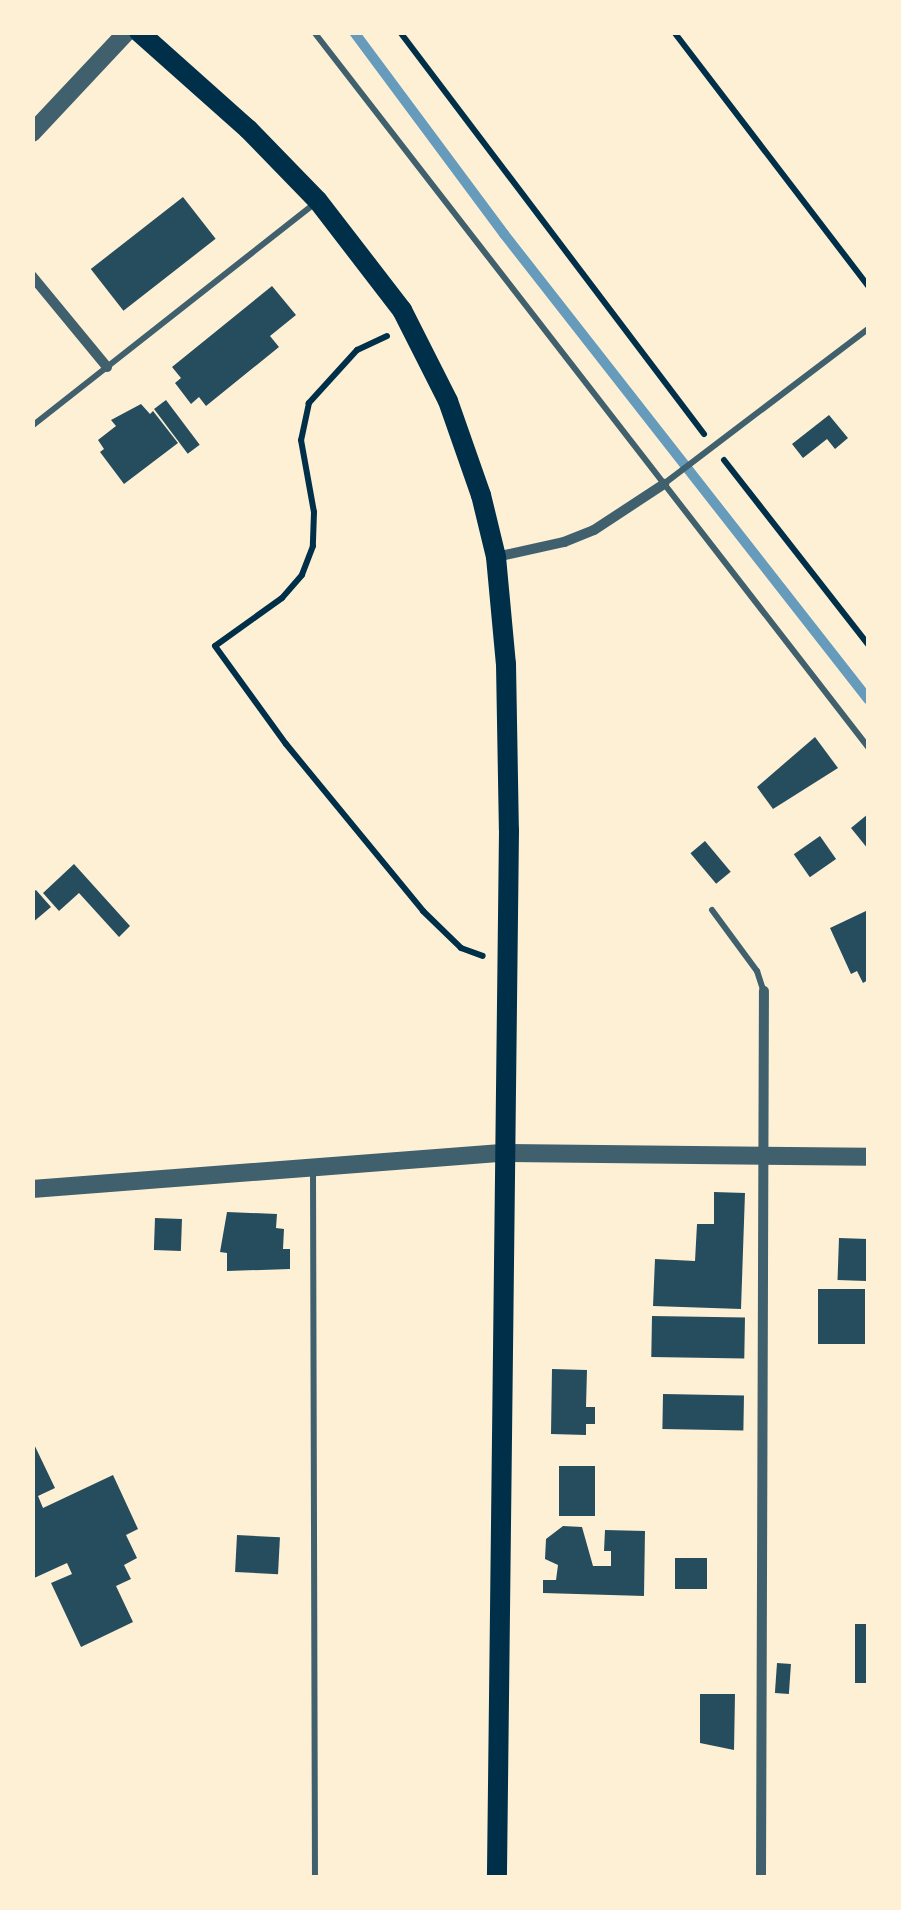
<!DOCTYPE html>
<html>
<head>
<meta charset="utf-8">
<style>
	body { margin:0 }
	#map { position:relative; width:901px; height:1910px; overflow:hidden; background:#fdf0d5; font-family:"Golos Text",sans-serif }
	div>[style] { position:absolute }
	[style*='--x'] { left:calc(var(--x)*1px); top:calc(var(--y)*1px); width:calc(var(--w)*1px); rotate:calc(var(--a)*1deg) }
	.stream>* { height:10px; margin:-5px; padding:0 5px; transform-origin:5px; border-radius:5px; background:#669bbc }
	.building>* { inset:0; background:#264d5e; transform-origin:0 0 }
	.path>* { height:6px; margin:-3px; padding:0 3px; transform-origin:3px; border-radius:3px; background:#003049 }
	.service>* { height:6px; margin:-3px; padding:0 3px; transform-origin:3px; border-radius:3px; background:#3f606c }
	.minor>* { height:10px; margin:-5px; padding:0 5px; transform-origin:5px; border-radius:5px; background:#3f606c }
	.tertiary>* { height:18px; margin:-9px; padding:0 9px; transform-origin:9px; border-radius:9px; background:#3f606c }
	.primary>* { height:20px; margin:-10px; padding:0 10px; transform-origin:10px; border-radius:10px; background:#003049 }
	span { translate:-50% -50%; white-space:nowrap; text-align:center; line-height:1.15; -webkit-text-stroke:10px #fdf0d5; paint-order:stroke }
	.frame { position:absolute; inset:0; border:35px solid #fdf0d5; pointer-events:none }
</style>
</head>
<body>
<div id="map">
	<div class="stream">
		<i style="--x:354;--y:32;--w:252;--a:53.4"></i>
		<i style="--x:504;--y:234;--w:591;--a:51.95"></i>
	</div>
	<div class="building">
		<i style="left:183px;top:197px;width:53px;height:117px;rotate:52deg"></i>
		<i style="clip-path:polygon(272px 286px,296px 315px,270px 336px,279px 347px,206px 406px,199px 397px,191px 404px,175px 383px,181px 378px,172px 367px)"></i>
		<i style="left:166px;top:400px;width:56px;height:15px;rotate:53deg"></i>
		<i style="clip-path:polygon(141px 404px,150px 414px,153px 411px,178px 443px,124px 484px,100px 452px,104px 449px,98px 440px,116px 426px,111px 420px)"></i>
		<i style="clip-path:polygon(829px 415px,848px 438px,835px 449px,827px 439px,803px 458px,792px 444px)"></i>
		<i style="clip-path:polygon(815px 737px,838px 768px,773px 809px,757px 787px)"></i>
		<i style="clip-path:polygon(868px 814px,868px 849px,851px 828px)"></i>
		<i style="left:820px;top:836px;width:28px;height:32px;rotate:55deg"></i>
		<i style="left:705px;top:841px;width:40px;height:19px;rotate:50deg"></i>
		<i style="clip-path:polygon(74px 864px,130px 926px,119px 937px,79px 893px,59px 911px,43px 893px)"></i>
		<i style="clip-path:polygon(36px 890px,51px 907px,32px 923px,32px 893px)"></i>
		<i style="clip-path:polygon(868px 910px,868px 980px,863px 983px,857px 971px,851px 974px,830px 928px)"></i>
		<i style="clip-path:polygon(714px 1192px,745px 1193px,741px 1309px,653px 1306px,655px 1259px,695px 1261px,697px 1224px,714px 1224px)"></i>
		<i style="clip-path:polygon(227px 1212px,277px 1214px,276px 1228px,284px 1229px,283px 1249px,290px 1249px,290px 1269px,227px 1271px,227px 1253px,220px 1252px)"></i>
		<i style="left:155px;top:1218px;width:27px;height:32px;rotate:2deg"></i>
		<i style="left:839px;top:1238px;width:29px;height:42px;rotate:2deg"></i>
		<i style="left:818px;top:1289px;width:47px;height:55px"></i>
		<i style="left:652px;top:1316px;width:93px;height:41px;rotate:1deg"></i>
		<i style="clip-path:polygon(552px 1369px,587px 1370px,586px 1407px,595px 1407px,595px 1424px,586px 1424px,586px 1435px,551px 1434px)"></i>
		<i style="left:663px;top:1394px;width:81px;height:35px;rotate:1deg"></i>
		<i style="clip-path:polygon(32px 1440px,55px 1488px,38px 1496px,43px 1508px,113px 1475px,138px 1529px,126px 1535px,137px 1558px,124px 1565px,131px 1579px,116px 1586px,133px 1622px,81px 1647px,51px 1583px,72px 1574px,67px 1563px,32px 1579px)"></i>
		<i style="left:559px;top:1466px;width:36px;height:50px"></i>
		<i style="clip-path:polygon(563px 1526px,582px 1527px,593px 1566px,611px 1566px,611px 1551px,604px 1551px,605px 1530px,645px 1531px,644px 1596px,543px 1593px,543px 1580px,556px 1580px,558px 1565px,545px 1559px,546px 1539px)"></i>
		<i style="left:237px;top:1535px;width:43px;height:37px;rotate:3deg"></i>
		<i style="left:707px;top:1558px;width:31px;height:32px;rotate:90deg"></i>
		<i style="left:855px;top:1624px;width:13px;height:59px"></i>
		<i style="left:777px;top:1663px;width:14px;height:30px;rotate:4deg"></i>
		<i style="clip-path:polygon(700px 1694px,735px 1694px,734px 1750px,700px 1743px)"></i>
	</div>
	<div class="path">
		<i style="--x:400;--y:32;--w:504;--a:52.9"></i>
		<i style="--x:674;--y:32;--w:320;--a:52.6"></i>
		<i style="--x:387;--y:336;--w:33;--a:155"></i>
		<i style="--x:357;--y:350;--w:72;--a:132.2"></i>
		<i style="--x:309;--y:403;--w:38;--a:102"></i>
		<i style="--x:301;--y:440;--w:73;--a:79.8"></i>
		<i style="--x:314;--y:512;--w:34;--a:92"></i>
		<i style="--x:313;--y:546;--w:31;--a:111"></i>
		<i style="--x:302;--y:575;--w:30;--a:131"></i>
		<i style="--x:282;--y:598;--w:82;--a:144.4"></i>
		<i style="--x:215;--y:646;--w:121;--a:54.1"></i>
		<i style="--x:286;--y:744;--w:216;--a:50.6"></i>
		<i style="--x:423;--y:911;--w:53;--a:44.2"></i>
		<i style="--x:461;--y:948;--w:23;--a:20"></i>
		<i style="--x:724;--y:460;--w:234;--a:52"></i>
	</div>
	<div class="service">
		<i style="--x:314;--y:32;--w:905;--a:52.23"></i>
		<i style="--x:32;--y:426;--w:362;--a:-38.2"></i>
		<i style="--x:665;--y:483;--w:255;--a:-37.2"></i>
		<i style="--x:712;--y:910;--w:76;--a:53.6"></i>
		<i style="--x:757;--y:971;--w:20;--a:72"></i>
		<i style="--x:313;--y:1171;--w:707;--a:89.84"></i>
	</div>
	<div class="minor">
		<i style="--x:32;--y:276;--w:118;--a:50.5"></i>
		<i style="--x:496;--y:557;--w:70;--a:-12.4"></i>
		<i style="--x:564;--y:542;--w:32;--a:-22"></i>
		<i style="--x:594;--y:530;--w:84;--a:-33.3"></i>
		<i style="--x:761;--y:1878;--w:887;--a:-89.81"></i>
	</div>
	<div class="tertiary">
		<i style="--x:32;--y:133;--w:139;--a:-46.8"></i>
		<i style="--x:32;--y:1189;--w:474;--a:-4.4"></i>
		<i style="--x:505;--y:1153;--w:363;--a:0.6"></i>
	</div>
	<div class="primary">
		<i style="--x:139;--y:32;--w:146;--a:41.7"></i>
		<i style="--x:248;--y:129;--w:100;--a:45.8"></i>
		<i style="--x:318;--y:201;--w:138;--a:52.4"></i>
		<i style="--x:402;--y:310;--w:102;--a:63.2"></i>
		<i style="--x:448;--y:401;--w:100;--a:70.7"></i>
		<i style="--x:481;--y:495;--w:64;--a:76.4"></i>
		<i style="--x:496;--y:557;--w:107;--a:84.7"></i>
		<i style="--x:506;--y:664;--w:166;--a:89"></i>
		<i style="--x:509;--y:830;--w:1048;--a:90.66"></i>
	</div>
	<div class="frame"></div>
</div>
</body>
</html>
